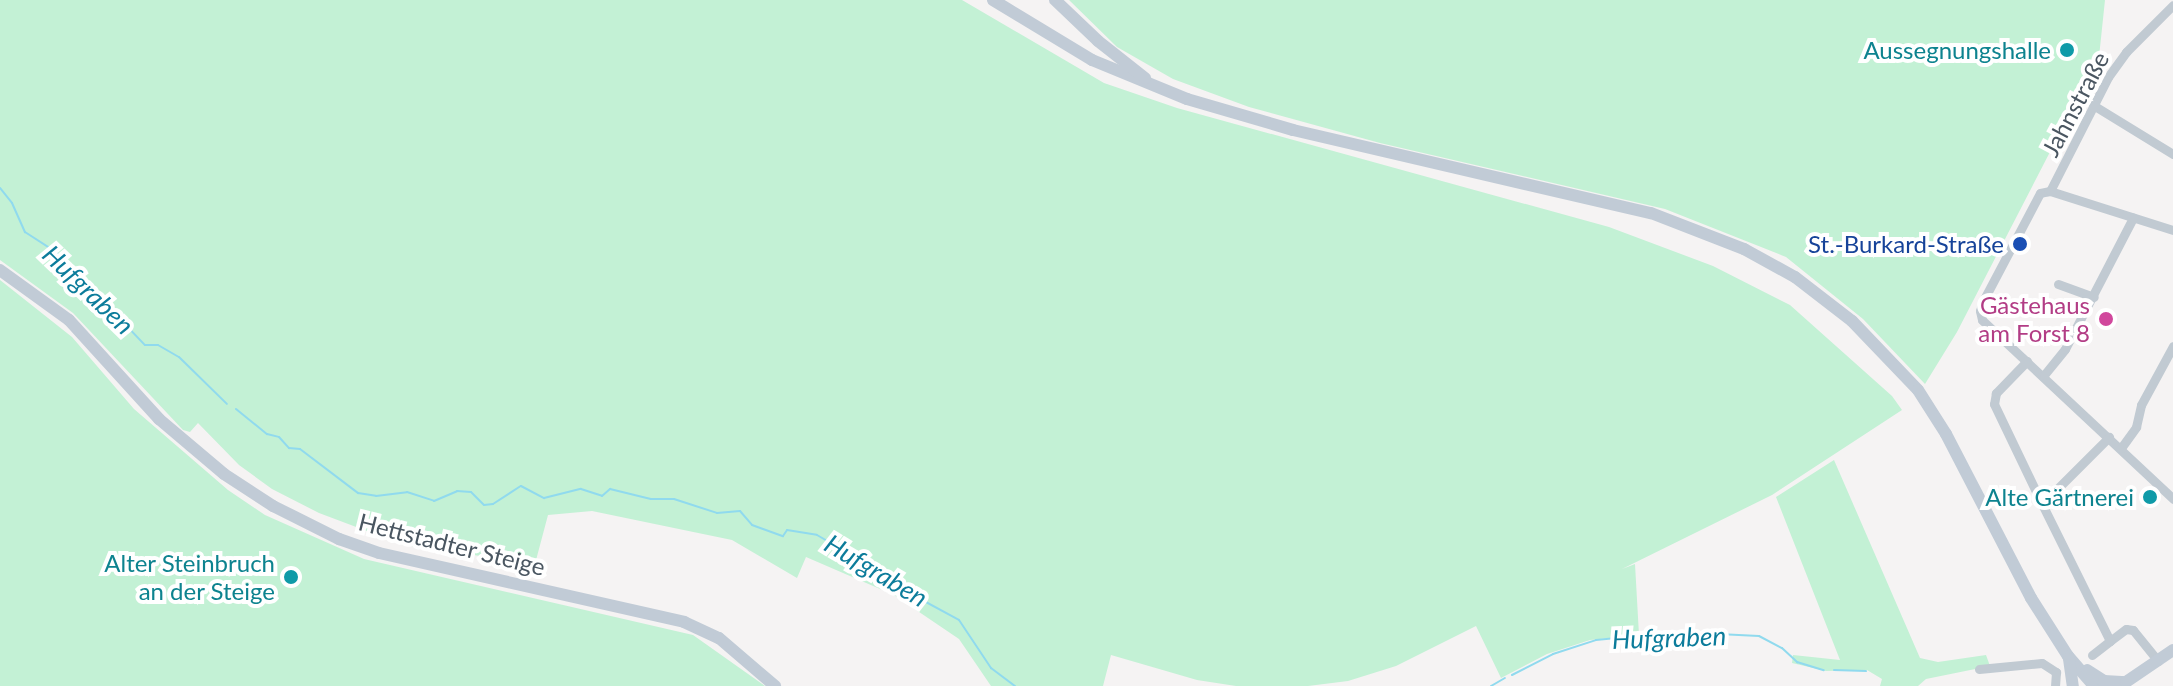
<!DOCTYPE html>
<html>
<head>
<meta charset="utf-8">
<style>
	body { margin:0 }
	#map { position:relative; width:2173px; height:686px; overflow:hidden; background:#f5f3f3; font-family:Lato,sans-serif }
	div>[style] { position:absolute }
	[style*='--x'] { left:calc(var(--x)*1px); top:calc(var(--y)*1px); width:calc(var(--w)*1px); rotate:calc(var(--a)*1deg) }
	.green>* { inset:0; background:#c3f1d5 }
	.stream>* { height:2px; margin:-1px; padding:0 1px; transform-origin:1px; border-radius:1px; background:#90daee }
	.street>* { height:9px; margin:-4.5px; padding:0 4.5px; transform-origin:4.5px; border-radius:4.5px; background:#c1cad2 }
	.secondary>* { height:12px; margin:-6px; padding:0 6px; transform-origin:6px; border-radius:6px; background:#c1cbd6 }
	.dots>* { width:22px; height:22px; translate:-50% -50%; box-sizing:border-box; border:4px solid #fff; border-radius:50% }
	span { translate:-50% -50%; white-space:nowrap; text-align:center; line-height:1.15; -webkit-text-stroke:8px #fff; paint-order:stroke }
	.culture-label { font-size:24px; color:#0d838f }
	.right { translate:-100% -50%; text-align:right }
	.street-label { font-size:24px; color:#4a5661 }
	.transit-label { font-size:24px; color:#164399 }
	.hotel-label { font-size:24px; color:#b23c85 }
	.water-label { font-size:26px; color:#0c7c9b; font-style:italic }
</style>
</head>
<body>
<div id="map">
	<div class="green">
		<i style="clip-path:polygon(0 0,962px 0,1104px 83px,1177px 108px,1609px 227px,1713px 266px,1790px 305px,1892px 396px,1902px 410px,1772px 495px,1620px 570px,1542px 600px,1635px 564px,1639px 635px,1590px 640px,1547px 654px,1501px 678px,1476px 626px,1396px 666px,1348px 681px,1308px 686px,1236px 686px,1197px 680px,1111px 655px,1103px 686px,991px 686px,959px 639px,894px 595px,806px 557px,797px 578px,732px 540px,592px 511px,548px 515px,535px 564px,404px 545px,319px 513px,272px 489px,239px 465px,198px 423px,190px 432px,183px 430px,73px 313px,0 260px)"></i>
		<i style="clip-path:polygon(1069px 0,2105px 0,2099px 57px,1957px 332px,1925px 384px,1863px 319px,1786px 257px,1665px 209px,1380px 143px,1249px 107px,1173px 79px,1117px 47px)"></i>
		<i style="clip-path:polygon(0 280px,72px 337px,134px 409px,228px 490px,265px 515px,364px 559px,693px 635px,765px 686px,0 686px)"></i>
		<i style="clip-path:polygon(1834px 460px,1920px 658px,1938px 662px,1986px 655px,1990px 666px,1926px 679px,1918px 686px,1880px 686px,1882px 679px,1867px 670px,1826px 671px,1792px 663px,1793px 655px,1840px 660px,1776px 497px)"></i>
	</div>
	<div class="stream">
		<i style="--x:0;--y:188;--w:19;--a:51"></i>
		<i style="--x:12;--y:203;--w:32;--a:66"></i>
		<i style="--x:25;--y:232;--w:38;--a:33"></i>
		<i style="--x:57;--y:253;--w:127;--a:46.3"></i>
		<i style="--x:145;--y:345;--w:13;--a:0"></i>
		<i style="--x:158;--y:345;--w:24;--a:30"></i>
		<i style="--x:179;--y:357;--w:67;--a:44.4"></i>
		<i style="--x:236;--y:409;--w:40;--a:39"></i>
		<i style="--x:267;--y:434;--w:12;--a:14"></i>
		<i style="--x:279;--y:437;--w:15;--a:48"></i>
		<i style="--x:289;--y:448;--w:11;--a:5"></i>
		<i style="--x:300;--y:449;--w:73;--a:37.2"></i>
		<i style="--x:358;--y:493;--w:18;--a:9"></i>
		<i style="--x:376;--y:496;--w:31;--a:-7"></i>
		<i style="--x:407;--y:492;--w:28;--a:18"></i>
		<i style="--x:434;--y:501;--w:25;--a:-23"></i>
		<i style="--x:457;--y:491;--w:14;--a:4"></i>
		<i style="--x:471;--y:492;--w:18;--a:45"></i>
		<i style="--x:484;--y:505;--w:9;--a:-6"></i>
		<i style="--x:493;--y:504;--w:33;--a:-33"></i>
		<i style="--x:521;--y:486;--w:26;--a:28"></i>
		<i style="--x:544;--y:498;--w:38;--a:-14"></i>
		<i style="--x:581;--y:489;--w:22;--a:18"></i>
		<i style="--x:602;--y:496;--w:11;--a:-41"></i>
		<i style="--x:610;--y:489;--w:42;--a:13.7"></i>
		<i style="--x:651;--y:499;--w:23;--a:0"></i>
		<i style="--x:674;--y:499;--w:45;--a:18"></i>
		<i style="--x:717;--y:513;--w:23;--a:-5"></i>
		<i style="--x:740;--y:511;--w:18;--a:49"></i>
		<i style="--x:752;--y:525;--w:33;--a:20"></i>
		<i style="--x:783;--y:536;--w:7;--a:-56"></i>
		<i style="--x:787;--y:530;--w:30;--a:9"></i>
		<i style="--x:817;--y:535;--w:78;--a:30.2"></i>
		<i style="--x:884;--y:574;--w:21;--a:41"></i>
		<i style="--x:900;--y:588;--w:67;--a:28.5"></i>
		<i style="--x:959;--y:620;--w:58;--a:56.3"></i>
		<i style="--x:991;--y:668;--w:30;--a:37"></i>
		<i style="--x:1834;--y:670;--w:32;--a:2"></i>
		<i style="--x:1512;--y:675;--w:46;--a:-27.1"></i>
		<i style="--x:1553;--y:654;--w:45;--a:-18"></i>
		<i style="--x:1596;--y:640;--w:82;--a:-5.6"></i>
		<i style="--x:1678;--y:632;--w:81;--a:2.8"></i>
		<i style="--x:1759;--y:636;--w:26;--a:28"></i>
		<i style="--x:1782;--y:648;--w:21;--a:43"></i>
		<i style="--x:1797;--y:662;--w:28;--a:17"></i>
		<i style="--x:1491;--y:686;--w:16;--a:-30"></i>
	</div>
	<div class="street">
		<i style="--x:2093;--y:105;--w:94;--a:31.5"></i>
		<i style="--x:2050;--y:191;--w:10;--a:169"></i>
		<i style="--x:2040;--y:193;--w:122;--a:117.8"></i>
		<i style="--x:1983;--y:301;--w:10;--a:107"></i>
		<i style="--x:1980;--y:311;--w:9;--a:77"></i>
		<i style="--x:1982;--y:320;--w:262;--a:43.1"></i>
		<i style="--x:2050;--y:191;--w:128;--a:-63"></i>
		<i style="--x:2108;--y:77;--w:31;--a:-54"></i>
		<i style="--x:2126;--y:52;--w:66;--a:-45"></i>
		<i style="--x:2050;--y:191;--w:129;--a:17.6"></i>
		<i style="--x:2058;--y:284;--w:38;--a:20"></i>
		<i style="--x:2027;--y:361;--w:45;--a:134.1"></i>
		<i style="--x:1996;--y:393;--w:11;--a:100"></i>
		<i style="--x:1994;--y:404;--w:111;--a:64.4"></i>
		<i style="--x:2042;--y:504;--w:95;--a:-45"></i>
		<i style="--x:2044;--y:375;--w:33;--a:-51"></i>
		<i style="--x:2065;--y:349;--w:148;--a:-62.6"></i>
		<i style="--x:2121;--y:448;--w:26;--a:-54"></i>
		<i style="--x:2136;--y:427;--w:23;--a:-77"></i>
		<i style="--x:2141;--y:405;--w:67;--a:-61.5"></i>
		<i style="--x:2042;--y:504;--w:153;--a:63.6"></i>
		<i style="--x:2110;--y:641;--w:20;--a:-37"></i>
		<i style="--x:2126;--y:629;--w:7;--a:8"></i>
		<i style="--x:2133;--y:630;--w:40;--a:51"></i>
		<i style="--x:2092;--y:655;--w:23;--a:-38"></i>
		<i style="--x:1979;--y:669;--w:63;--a:-5.4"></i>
		<i style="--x:2042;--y:663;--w:17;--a:33"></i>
		<i style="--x:2056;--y:672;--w:14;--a:94"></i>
	</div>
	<div class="secondary">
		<i style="--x:993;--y:0;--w:116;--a:31.2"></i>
		<i style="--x:1092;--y:60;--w:103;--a:22.3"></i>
		<i style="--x:1187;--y:99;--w:110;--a:16.3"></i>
		<i style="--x:1293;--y:130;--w:367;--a:13.1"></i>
		<i style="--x:1651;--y:213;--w:100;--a:21.2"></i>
		<i style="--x:1744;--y:249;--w:58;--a:28.8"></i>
		<i style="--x:1795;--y:277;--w:72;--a:37.7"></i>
		<i style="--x:1852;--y:321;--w:95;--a:46.3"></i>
		<i style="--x:1918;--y:390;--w:52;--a:57.5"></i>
		<i style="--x:1946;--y:434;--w:185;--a:62.6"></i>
		<i style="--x:2031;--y:598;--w:69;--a:57.5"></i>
		<i style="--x:2068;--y:656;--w:40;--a:49"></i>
		<i style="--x:1055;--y:0;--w:59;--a:43.6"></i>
		<i style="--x:1098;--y:41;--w:60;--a:38.2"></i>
		<i style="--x:0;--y:270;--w:85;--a:35.9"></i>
		<i style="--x:69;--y:320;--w:134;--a:47.7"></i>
		<i style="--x:159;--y:419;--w:85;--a:40.2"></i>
		<i style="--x:224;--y:474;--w:59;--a:33.1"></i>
		<i style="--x:273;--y:506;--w:74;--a:26.6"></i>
		<i style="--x:339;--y:539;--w:42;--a:19.3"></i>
		<i style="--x:379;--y:553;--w:313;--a:12.7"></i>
		<i style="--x:684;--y:622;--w:38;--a:25"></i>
		<i style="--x:719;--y:638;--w:74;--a:40.6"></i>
		<i style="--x:2069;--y:659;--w:27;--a:82"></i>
		<i style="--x:2087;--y:670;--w:20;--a:33"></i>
		<i style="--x:2104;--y:681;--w:22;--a:3"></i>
		<i style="--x:2126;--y:682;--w:57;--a:-34.2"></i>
	</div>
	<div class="dots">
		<i style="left:2067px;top:50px;background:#0f9aa8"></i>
		<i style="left:2020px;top:244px;background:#1a4fb4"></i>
		<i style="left:2106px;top:319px;background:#d1479c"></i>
		<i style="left:2150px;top:497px;background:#0f9aa8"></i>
		<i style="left:291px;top:577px;background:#0f9aa8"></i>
	</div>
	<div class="culture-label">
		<span class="right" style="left:2051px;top:50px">Aussegnungshalle</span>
		<span class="right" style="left:2134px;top:497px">Alte Gärtnerei</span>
		<span class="right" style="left:275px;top:577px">Alter Steinbruch<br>an der Steige</span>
	</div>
	<div class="street-label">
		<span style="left:2075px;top:104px;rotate:-62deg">Jahnstraße</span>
		<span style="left:452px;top:544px;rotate:14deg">Hettstadter Steige</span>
	</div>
	<div class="transit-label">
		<span class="right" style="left:2004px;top:244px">St.-Burkard-Straße</span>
	</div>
	<div class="hotel-label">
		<span class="right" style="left:2090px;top:319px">Gästehaus<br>am Forst 8</span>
	</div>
	<div class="water-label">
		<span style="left:88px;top:290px;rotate:44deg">Hufgraben</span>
		<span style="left:876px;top:571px;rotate:31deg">Hufgraben</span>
		<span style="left:1669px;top:638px;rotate:-2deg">Hufgraben</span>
	</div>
</div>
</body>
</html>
